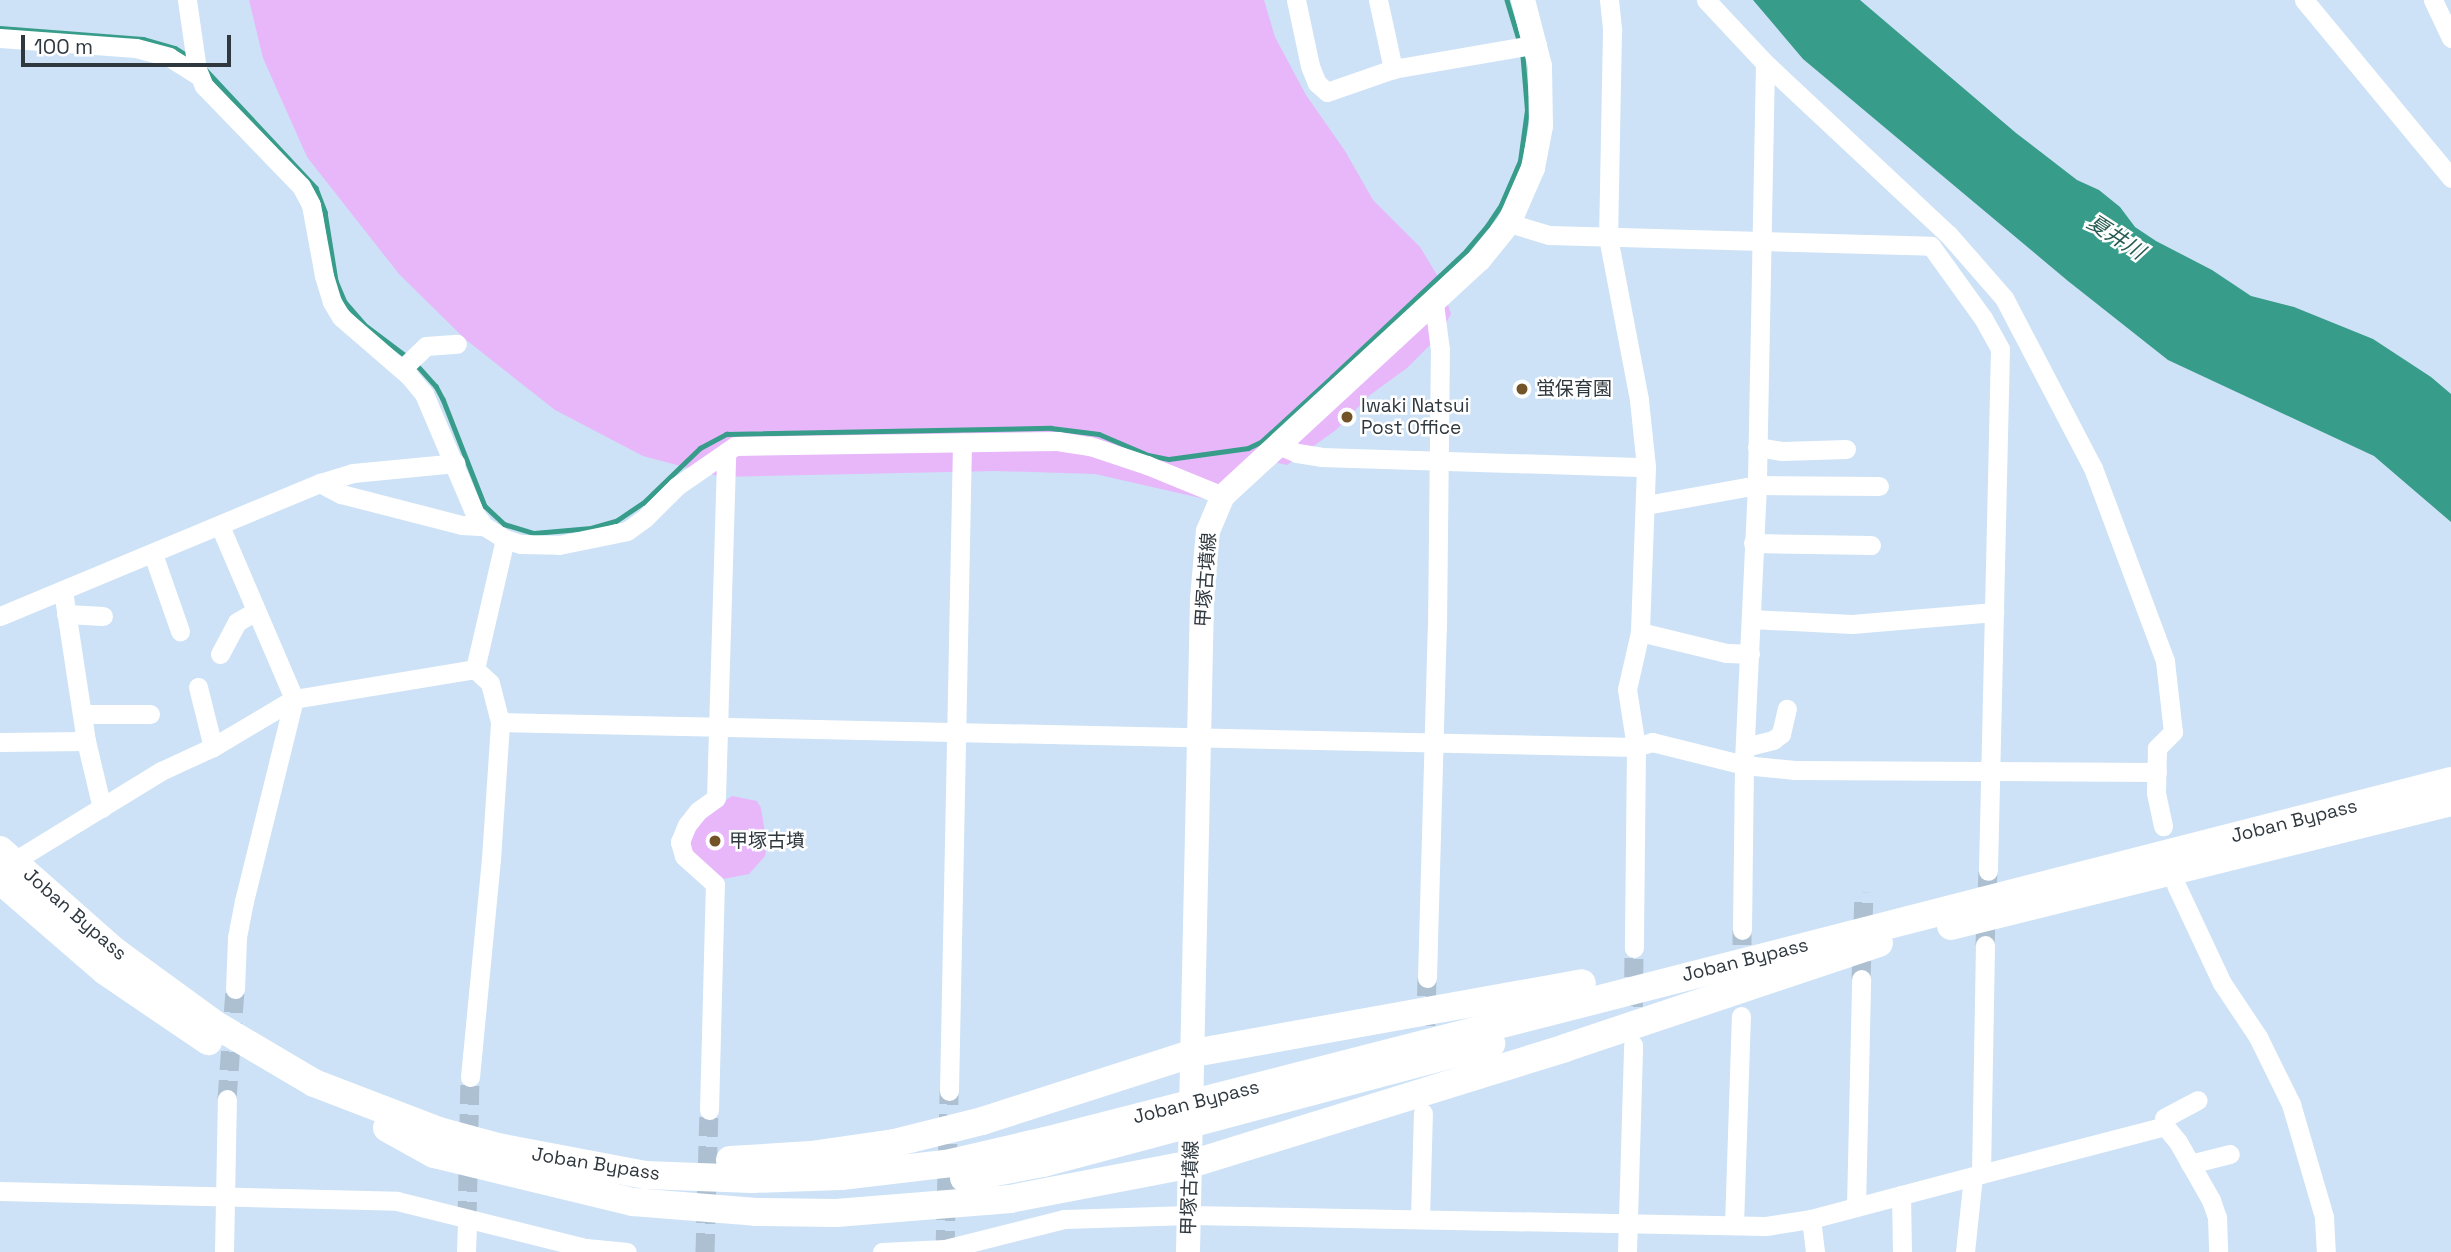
<!DOCTYPE html>
<html>
<head>
<meta charset="utf-8">
<style>
	body { margin:0 }
	#map { position:relative; width:2451px; height:1252px; overflow:hidden; background:#cde2f6; font-family:"Space Grotesk","Noto Sans JP",sans-serif }
	div>[style] { position:absolute }
	[style*='--x'] { left:calc(var(--x)*1px); top:calc(var(--y)*1px); width:calc(var(--w)*1px); rotate:calc(var(--a)*1deg) }
	.green>* { inset:0; background:#e7b7fa }
	.water>* { inset:0; background:#379c89 }
	.stream>* { height:4.5px; margin:-2.25px; padding:0 2.25px; transform-origin:2.25px; border-radius:2.25px; background:#379c89 }
	.minor-tunnel>* { height:19px; margin-top:-9.5px; transform-origin:0; background:repeating-linear-gradient(90deg,#adc0d1 0 19px,transparent 0 29px) }
	.minor>* { height:19px; margin:-9.5px; padding:0 9.5px; transform-origin:9.5px; border-radius:9.5px; background:#fff }
	.major>* { height:24px; margin:-12px; padding:0 12px; transform-origin:12px; border-radius:12px; background:#fff }
	.highway>* { height:28px; margin:-14px; padding:0 14px; transform-origin:14px; border-radius:14px; background:#fff }
	.dots>* { width:19px; height:19px; translate:-50% -50%; box-sizing:border-box; border:4px solid #fff; border-radius:50% }
	span { translate:-50% -50%; white-space:nowrap; text-align:center; line-height:1.15; -webkit-text-stroke:5px #fff; paint-order:stroke }
	.poi-label { font-size:19px; color:#2f383f }
	.left { translate:0 -50%; text-align:left }
	.street-label { font-size:19px; color:#2f383f }
	.water-label { font-size:21px; color:#255b50; font-style:italic }
	.scale { position:absolute; left:21px; top:35px; width:210px; height:32px; box-sizing:border-box; border:4px solid #2f383f; border-top:0; padding-left:9px; font-size:21px; line-height:24px; white-space:nowrap; color:#2f383f; -webkit-text-stroke:5px #fff; paint-order:stroke }
</style>
</head>
<body>
<div id="map">
	<div class="green">
		<i style="clip-path:polygon(249px 0,1264px 0,1275px 37px,1306px 95px,1345px 151px,1373px 200px,1420px 247px,1440px 280px,1451px 314px,1438px 337px,1407px 368px,1370px 395px,1336px 430px,1287px 465px,1265px 460px,1231px 501px,1205px 499px,1095px 474px,996px 471px,722px 477px,643px 456px,555px 410px,465px 339px,399px 274px,307px 157px,263px 58px)"></i>
		<i style="clip-path:polygon(732px 796px,757px 801px,761px 808px,767px 845px,765px 856px,749px 874px,723px 879px,686px 851px,693px 823px)"></i>
	</div>
	<div class="water">
		<i style="clip-path:polygon(1753px 0,1860px 0,2016px 133px,2077px 180px,2099px 190px,2120px 207px,2135px 227px,2156px 241px,2212px 270px,2251px 296px,2294px 307px,2373px 339px,2431px 377px,2451px 394px,2451px 522px,2374px 456px,2168px 360px,2068px 281px,1803px 59px)"></i>
	</div>
	<div class="stream">
		<i style="--x:1507;--y:0;--w:45;--a:73.2"></i>
		<i style="--x:0;--y:28;--w:143;--a:4.4"></i>
		<i style="--x:143;--y:39;--w:33;--a:16"></i>
		<i style="--x:175;--y:48;--w:15;--a:32"></i>
		<i style="--x:206;--y:70;--w:161;--a:47"></i>
		<i style="--x:316;--y:188;--w:26;--a:69"></i>
		<i style="--x:325;--y:212;--w:70;--a:80.9"></i>
		<i style="--x:336;--y:281;--w:23;--a:67"></i>
		<i style="--x:345;--y:302;--w:30;--a:49"></i>
		<i style="--x:365;--y:325;--w:51;--a:37.1"></i>
		<i style="--x:416;--y:364;--w:30;--a:48"></i>
		<i style="--x:436;--y:386;--w:15;--a:62"></i>
		<i style="--x:443;--y:399;--w:115;--a:68.6"></i>
		<i style="--x:485;--y:506;--w:26;--a:43"></i>
		<i style="--x:504;--y:524;--w:31;--a:17"></i>
		<i style="--x:534;--y:533;--w:57;--a:-5"></i>
		<i style="--x:591;--y:528;--w:26;--a:-16"></i>
		<i style="--x:616;--y:521;--w:32;--a:-34"></i>
		<i style="--x:643;--y:503;--w:79;--a:-44"></i>
		<i style="--x:700;--y:448;--w:30;--a:-28"></i>
		<i style="--x:726;--y:434;--w:325;--a:-1.1"></i>
		<i style="--x:1051;--y:428;--w:48;--a:7.1"></i>
		<i style="--x:1099;--y:434;--w:53;--a:23.2"></i>
		<i style="--x:1148;--y:455;--w:21;--a:11"></i>
		<i style="--x:1169;--y:459;--w:80;--a:-7.9"></i>
		<i style="--x:1248;--y:448;--w:14;--a:-25"></i>
		<i style="--x:1261;--y:442;--w:96;--a:-42.5"></i>
		<i style="--x:1332;--y:377;--w:184;--a:-43.2"></i>
		<i style="--x:1466;--y:251;--w:33;--a:-50"></i>
		<i style="--x:1487;--y:226;--w:25;--a:-56"></i>
		<i style="--x:1501;--y:205;--w:48;--a:-66.6"></i>
		<i style="--x:1520;--y:161;--w:51;--a:-82.2"></i>
		<i style="--x:1527;--y:110;--w:59;--a:-94.8"></i>
	</div>
	<div class="minor-tunnel">
		<i style="--x:1985;--y:945;--w:74;--a:-87.7"></i>
		<i style="--x:1742;--y:974;--w:44;--a:-90"></i>
		<i style="--x:1861;--y:979;--w:87;--a:-88"></i>
		<i style="--x:1633;--y:1035;--w:87;--a:-89.3"></i>
		<i style="--x:1425;--y:1054;--w:76;--a:-88.5"></i>
		<i style="--x:227;--y:1099;--w:110;--a:-85.8"></i>
		<i style="--x:467;--y:1220;--w:143;--a:-88.8"></i>
		<i style="--x:945;--y:1249;--w:158;--a:-88.5"></i>
		<i style="--x:705;--y:1252;--w:142;--a:-88.4"></i>
	</div>
	<div class="minor">
		<i style="--x:187;--y:0;--w:70;--a:81.8"></i>
		<i style="--x:197;--y:69;--w:18;--a:68"></i>
		<i style="--x:204;--y:86;--w:139;--a:45.9"></i>
		<i style="--x:301;--y:186;--w:21;--a:62"></i>
		<i style="--x:311;--y:205;--w:72;--a:79.6"></i>
		<i style="--x:324;--y:276;--w:27;--a:73"></i>
		<i style="--x:332;--y:302;--w:17;--a:59"></i>
		<i style="--x:341;--y:317;--w:90;--a:40.9"></i>
		<i style="--x:409;--y:376;--w:23;--a:50"></i>
		<i style="--x:424;--y:394;--w:130;--a:67"></i>
		<i style="--x:475;--y:514;--w:15;--a:53"></i>
		<i style="--x:484;--y:526;--w:25;--a:32"></i>
		<i style="--x:505;--y:539;--w:16;--a:18"></i>
		<i style="--x:520;--y:544;--w:39;--a:1"></i>
		<i style="--x:559;--y:545;--w:69;--a:-11.6"></i>
		<i style="--x:627;--y:531;--w:22;--a:-36"></i>
		<i style="--x:645;--y:518;--w:45;--a:-45"></i>
		<i style="--x:677;--y:486;--w:70;--a:-34.6"></i>
		<i style="--x:735;--y:446;--w:322;--a:-0.9"></i>
		<i style="--x:1057;--y:441;--w:33;--a:9"></i>
		<i style="--x:1090;--y:446;--w:60;--a:18.4"></i>
		<i style="--x:1147;--y:465;--w:82;--a:22.2"></i>
		<i style="--x:1296;--y:0;--w:67;--a:78"></i>
		<i style="--x:1310;--y:66;--w:18;--a:68"></i>
		<i style="--x:1317;--y:83;--w:13;--a:42"></i>
		<i style="--x:1327;--y:92;--w:70;--a:-19.2"></i>
		<i style="--x:1393;--y:69;--w:146;--a:-9.8"></i>
		<i style="--x:1378;--y:0;--w:71;--a:77.7"></i>
		<i style="--x:1609;--y:0;--w:31;--a:84"></i>
		<i style="--x:1612;--y:31;--w:206;--a:91.1"></i>
		<i style="--x:1608;--y:237;--w:166;--a:79.2"></i>
		<i style="--x:1639;--y:400;--w:67;--a:84"></i>
		<i style="--x:1646;--y:467;--w:165;--a:92.1"></i>
		<i style="--x:1640;--y:632;--w:58;--a:102.8"></i>
		<i style="--x:1627;--y:689;--w:59;--a:81.2"></i>
		<i style="--x:1636;--y:747;--w:17;--a:-17"></i>
		<i style="--x:1652;--y:742;--w:95;--a:14"></i>
		<i style="--x:1744;--y:765;--w:51;--a:5.6"></i>
		<i style="--x:1795;--y:770;--w:362;--a:0.3"></i>
		<i style="--x:1706;--y:0;--w:86;--a:46.9"></i>
		<i style="--x:1765;--y:63;--w:250;--a:43.1"></i>
		<i style="--x:1948;--y:234;--w:85;--a:48.8"></i>
		<i style="--x:2004;--y:298;--w:192;--a:62.4"></i>
		<i style="--x:2093;--y:468;--w:206;--a:69.5"></i>
		<i style="--x:2165;--y:661;--w:71;--a:83.6"></i>
		<i style="--x:2173;--y:732;--w:23;--a:135"></i>
		<i style="--x:2157;--y:748;--w:45;--a:91.3"></i>
		<i style="--x:2156;--y:793;--w:34;--a:78"></i>
		<i style="--x:2304;--y:0;--w:231;--a:50.4"></i>
		<i style="--x:2433;--y:0;--w:42;--a:64.7"></i>
		<i style="--x:0;--y:38;--w:136;--a:4.2"></i>
		<i style="--x:136;--y:48;--w:34;--a:15"></i>
		<i style="--x:169;--y:57;--w:36;--a:32"></i>
		<i style="--x:1765;--y:63;--w:422;--a:91.1"></i>
		<i style="--x:1757;--y:485;--w:122;--a:0.5"></i>
		<i style="--x:1509;--y:223;--w:42;--a:16.7"></i>
		<i style="--x:1549;--y:235;--w:382;--a:1.6"></i>
		<i style="--x:1931;--y:246;--w:89;--a:54.2"></i>
		<i style="--x:1983;--y:318;--w:35;--a:61"></i>
		<i style="--x:2000;--y:349;--w:522;--a:91.32"></i>
		<i style="--x:402;--y:369;--w:33;--a:-44"></i>
		<i style="--x:426;--y:346;--w:31;--a:-4"></i>
		<i style="--x:1276;--y:444;--w:23;--a:23"></i>
		<i style="--x:1297;--y:453;--w:24;--a:9"></i>
		<i style="--x:1321;--y:457;--w:325;--a:1.8"></i>
		<i style="--x:1757;--y:447;--w:25;--a:9"></i>
		<i style="--x:1782;--y:451;--w:64;--a:-1.8"></i>
		<i style="--x:320;--y:483;--w:34;--a:-17"></i>
		<i style="--x:353;--y:473;--w:103;--a:-5.5"></i>
		<i style="--x:1646;--y:505;--w:113;--a:-10.2"></i>
		<i style="--x:1757;--y:485;--w:280;--a:92.7"></i>
		<i style="--x:1744;--y:765;--w:165;--a:90.7"></i>
		<i style="--x:220;--y:526;--w:188;--a:66.8"></i>
		<i style="--x:294;--y:699;--w:208;--a:103.9"></i>
		<i style="--x:244;--y:901;--w:38;--a:101"></i>
		<i style="--x:237;--y:938;--w:51;--a:92.2"></i>
		<i style="--x:1753;--y:543;--w:118;--a:1"></i>
		<i style="--x:153;--y:554;--w:82;--a:70.7"></i>
		<i style="--x:63;--y:591;--w:152;--a:81.3"></i>
		<i style="--x:86;--y:741;--w:69;--a:76.6"></i>
		<i style="--x:66;--y:614;--w:37;--a:3"></i>
		<i style="--x:0;--y:616;--w:347;--a:-22.6"></i>
		<i style="--x:320;--y:483;--w:24;--a:28"></i>
		<i style="--x:341;--y:494;--w:125;--a:14.4"></i>
		<i style="--x:462;--y:525;--w:22;--a:3"></i>
		<i style="--x:1751;--y:619;--w:101;--a:2.8"></i>
		<i style="--x:1852;--y:624;--w:143;--a:-4.8"></i>
		<i style="--x:1640;--y:632;--w:89;--a:13.7"></i>
		<i style="--x:1726;--y:653;--w:24;--a:2"></i>
		<i style="--x:220;--y:654;--w:36;--a:-62"></i>
		<i style="--x:237;--y:622;--w:22;--a:-30"></i>
		<i style="--x:198;--y:687;--w:62;--a:76"></i>
		<i style="--x:82;--y:714;--w:68;--a:0"></i>
		<i style="--x:500;--y:722;--w:1136;--a:1.26"></i>
		<i style="--x:1636;--y:747;--w:201;--a:90.6"></i>
		<i style="--x:0;--y:742;--w:86;--a:-0.7"></i>
		<i style="--x:1745;--y:747;--w:29;--a:-14"></i>
		<i style="--x:1773;--y:740;--w:10;--a:-37"></i>
		<i style="--x:1781;--y:734;--w:26;--a:-77"></i>
		<i style="--x:24;--y:855;--w:161;--a:-31.5"></i>
		<i style="--x:161;--y:771;--w:57;--a:-24.8"></i>
		<i style="--x:213;--y:747;--w:94;--a:-30.7"></i>
		<i style="--x:294;--y:699;--w:183;--a:-9.4"></i>
		<i style="--x:2176;--y:885;--w:108;--a:64.9"></i>
		<i style="--x:2222;--y:983;--w:65;--a:56.3"></i>
		<i style="--x:2258;--y:1037;--w:75;--a:63.8"></i>
		<i style="--x:2291;--y:1104;--w:118;--a:73.7"></i>
		<i style="--x:2324;--y:1217;--w:35;--a:87"></i>
		<i style="--x:1427;--y:978;--w:349;--a:-88.4"></i>
		<i style="--x:1437;--y:629;--w:279;--a:-89.4"></i>
		<i style="--x:1440;--y:350;--w:47;--a:-97.3"></i>
		<i style="--x:470;--y:1077;--w:219;--a:-84.5"></i>
		<i style="--x:491;--y:859;--w:137;--a:-86.2"></i>
		<i style="--x:500;--y:722;--w:40;--a:-104.4"></i>
		<i style="--x:490;--y:683;--w:21;--a:-137"></i>
		<i style="--x:475;--y:669;--w:133;--a:-77"></i>
		<i style="--x:949;--y:1091;--w:649;--a:-88.85"></i>
		<i style="--x:709;--y:1110;--w:226;--a:-88.5"></i>
		<i style="--x:715;--y:884;--w:42;--a:-137.9"></i>
		<i style="--x:684;--y:856;--w:15;--a:-106"></i>
		<i style="--x:680;--y:842;--w:18;--a:-68"></i>
		<i style="--x:687;--y:825;--w:18;--a:-52"></i>
		<i style="--x:698;--y:811;--w:22;--a:-36"></i>
		<i style="--x:716;--y:798;--w:346;--a:-88.3"></i>
		<i style="--x:2164;--y:1118;--w:38;--a:-28"></i>
		<i style="--x:2190;--y:1164;--w:41;--a:-14"></i>
		<i style="--x:1981;--y:1174;--w:190;--a:-14.6"></i>
		<i style="--x:2165;--y:1126;--w:21;--a:51"></i>
		<i style="--x:2178;--y:1142;--w:67;--a:60.4"></i>
		<i style="--x:2211;--y:1200;--w:18;--a:71"></i>
		<i style="--x:2217;--y:1217;--w:35;--a:88"></i>
		<i style="--x:0;--y:1191;--w:397;--a:1.4"></i>
		<i style="--x:397;--y:1201;--w:195;--a:14"></i>
		<i style="--x:586;--y:1248;--w:41;--a:5.6"></i>
		<i style="--x:1901;--y:1195;--w:57;--a:89"></i>
		<i style="--x:1856;--y:1207;--w:228;--a:-88.7"></i>
		<i style="--x:1420;--y:1218;--w:105;--a:-88.4"></i>
		<i style="--x:1811;--y:1219;--w:33;--a:83"></i>
		<i style="--x:1734;--y:1225;--w:209;--a:-88.1"></i>
		<i style="--x:224;--y:1252;--w:153;--a:-88.9"></i>
		<i style="--x:466;--y:1252;--w:32;--a:-88"></i>
		<i style="--x:882;--y:1252;--w:63;--a:-2.7"></i>
		<i style="--x:945;--y:1249;--w:123;--a:-14.1"></i>
		<i style="--x:1064;--y:1219;--w:125;--a:-1.8"></i>
		<i style="--x:1189;--y:1215;--w:577;--a:1.09"></i>
		<i style="--x:1766;--y:1226;--w:46;--a:-8.8"></i>
		<i style="--x:1811;--y:1219;--w:176;--a:-14.8"></i>
		<i style="--x:1981;--y:1174;--w:229;--a:-89"></i>
		<i style="--x:1627;--y:1252;--w:207;--a:-88.3"></i>
		<i style="--x:1965;--y:1252;--w:76;--a:-84"></i>
	</div>
	<div class="major">
		<i style="--x:1188;--y:1252;--w:653;--a:-88.77"></i>
		<i style="--x:1202;--y:599;--w:68;--a:-85"></i>
		<i style="--x:1208;--y:531;--w:38;--a:-67"></i>
		<i style="--x:1223;--y:496;--w:348;--a:-42.7"></i>
		<i style="--x:1479;--y:260;--w:48;--a:-51"></i>
		<i style="--x:1509;--y:223;--w:60;--a:-66.4"></i>
		<i style="--x:1533;--y:168;--w:43;--a:-79.2"></i>
		<i style="--x:1541;--y:126;--w:60;--a:-91"></i>
		<i style="--x:1540;--y:66;--w:68;--a:-104.4"></i>
	</div>
	<div class="highway">
		<i style="--x:0;--y:850;--w:151;--a:41.5"></i>
		<i style="--x:113;--y:950;--w:127;--a:36.1"></i>
		<i style="--x:216;--y:1025;--w:114;--a:30.6"></i>
		<i style="--x:314;--y:1083;--w:134;--a:21"></i>
		<i style="--x:439;--y:1131;--w:61;--a:15.2"></i>
		<i style="--x:498;--y:1147;--w:150;--a:10.8"></i>
		<i style="--x:645;--y:1175;--w:107;--a:2.1"></i>
		<i style="--x:752;--y:1179;--w:89;--a:-1.9"></i>
		<i style="--x:841;--y:1176;--w:111;--a:-6.7"></i>
		<i style="--x:951;--y:1163;--w:97;--a:-13.2"></i>
		<i style="--x:1045;--y:1141;--w:1451;--a:-14.36"></i>
		<i style="--x:0;--y:880;--w:139;--a:40.9"></i>
		<i style="--x:105;--y:971;--w:125;--a:34.2"></i>
		<i style="--x:1951;--y:926;--w:515;--a:-13.93"></i>
		<i style="--x:387;--y:1128;--w:54;--a:29"></i>
		<i style="--x:434;--y:1154;--w:205;--a:13.6"></i>
		<i style="--x:633;--y:1202;--w:123;--a:4.6"></i>
		<i style="--x:756;--y:1212;--w:80;--a:0.7"></i>
		<i style="--x:836;--y:1213;--w:175;--a:-4.6"></i>
		<i style="--x:1010;--y:1199;--w:184;--a:-10.9"></i>
		<i style="--x:1191;--y:1164;--w:392;--a:-17.2"></i>
		<i style="--x:1565;--y:1048;--w:331;--a:-18.5"></i>
		<i style="--x:730;--y:1160;--w:81;--a:-3.5"></i>
		<i style="--x:811;--y:1155;--w:84;--a:-8.2"></i>
		<i style="--x:894;--y:1143;--w:91;--a:-14"></i>
		<i style="--x:982;--y:1121;--w:223;--a:-17.8"></i>
		<i style="--x:1194;--y:1053;--w:394;--a:-10.2"></i>
		<i style="--x:964;--y:1178;--w:80;--a:-10.8"></i>
		<i style="--x:1043;--y:1163;--w:464;--a:-14.9"></i>
	</div>
	<div class="dots">
		<i style="left:1522px;top:389px;background:#725428"></i>
		<i style="left:1347px;top:417px;background:#725428"></i>
		<i style="left:715px;top:841px;background:#725428"></i>
	</div>
	<div class="poi-label">
		<span class="left" style="left:1536px;top:389px">蛍保育園</span>
		<span class="left" style="left:1361px;top:417px">Iwaki Natsui<br>Post Office</span>
		<span class="left" style="left:729px;top:841px">甲塚古墳</span>
	</div>
	<div class="street-label">
		<span style="left:1206px;top:580px;rotate:-86deg">甲塚古墳線</span>
		<span style="left:2294px;top:821px;rotate:-14deg">Joban Bypass</span>
		<span style="left:75px;top:914px;rotate:41deg">Joban Bypass</span>
		<span style="left:1745px;top:960px;rotate:-14deg">Joban Bypass</span>
		<span style="left:1196px;top:1102px;rotate:-14deg">Joban Bypass</span>
		<span style="left:596px;top:1164px;rotate:9deg">Joban Bypass</span>
		<span style="left:1190px;top:1188px;rotate:-88deg">甲塚古墳線</span>
	</div>
	<div class="water-label">
		<span style="left:2116px;top:237px;rotate:33deg">夏井川</span>
	</div>
	<div class="scale">100 m</div>
</div>
</body>
</html>
